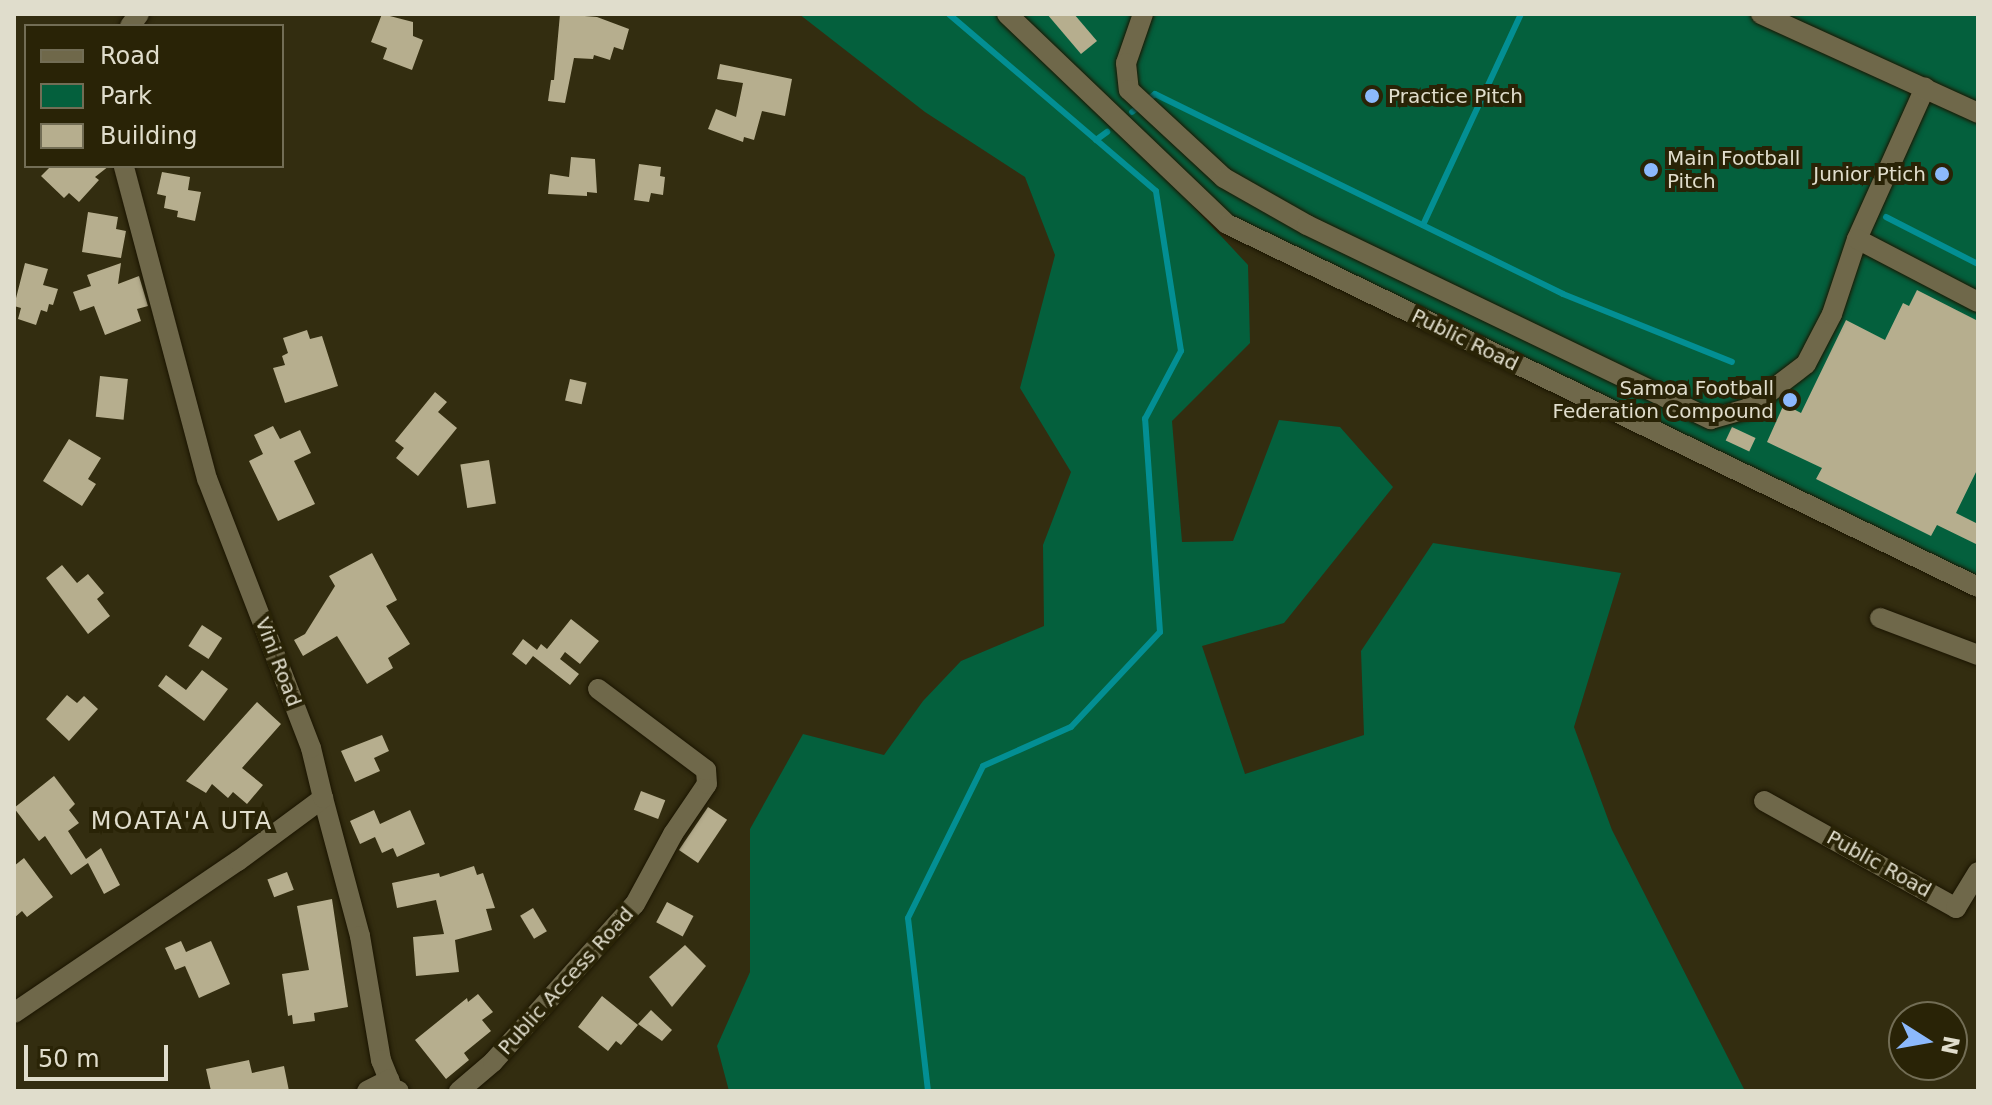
<!DOCTYPE html>
<html>
<head>
<meta charset="utf-8">
<style>
	body { margin:0 }
	#map { position:relative; width:1992px; height:1105px; overflow:hidden; background:#332d10; font-family:"DejaVu Sans",sans-serif }
	div>[style] { position:absolute }
	[style*='--x'] { left:calc(var(--x)*1px); top:calc(var(--y)*1px); width:calc(var(--w)*1px); rotate:calc(var(--a)*1deg) }
	.green>* { inset:0; background:#04603d }
	.stream>* { height:6px; margin:-3px; padding:0 3px; transform-origin:3px; border-radius:3px; background:#038f93 }
	.building>* { inset:0; background:#b6ae8e; transform-origin:0 0 }
	.roads { filter:drop-shadow(0 0 2px #1b1500) drop-shadow(0 0 2px #1b1500) }
	.minor>* { height:20px; margin:-10px; padding:0 10px; transform-origin:10px; border-radius:10px; background:#6f684a }
	.dots>* { width:22px; height:22px; translate:-50% -50%; box-sizing:border-box; border:4px solid #292306; border-radius:50% }
	span { translate:-50% -50%; white-space:nowrap; text-align:center; line-height:1.15; -webkit-text-stroke:8px #292306; paint-order:stroke }
	.poi-label { font-size:20px; color:#e0ddcc }
	.left { translate:0 -50%; text-align:left }
	.right { translate:-100% -50%; text-align:right }
	.street-label { font-size:20px; color:#e0ddcc }
	.quarter-label { font-size:24px; color:#e0ddcc; letter-spacing:2px }
	.frame { position:absolute; inset:0; border:16px solid #e0ddcc; pointer-events:none }
	.legend { position:absolute; left:24px; top:24px; width:260px; height:144px; box-sizing:border-box; background:#292306; border:2px solid #726d55; margin:0; padding:10px 14px; list-style:none; font-size:24px; color:#e0ddcc }
	.legend li { display:flex; align-items:center; gap:16px; height:40px }
	.legend b { width:40px; border:2px solid #726d55 }
	.north { position:absolute; left:1888px; top:1001px; width:80px; height:80px; box-sizing:border-box; background:#292306; border:2px solid #726d55; border-radius:50%; rotate:101deg; font-size:22px; font-weight:700; line-height:32px; text-align:center; color:#e0ddcc }
	.north::after { content:''; display:block; margin:auto; width:28px; height:36px; background:#8cb9fc; clip-path:polygon(50% 0,100% 100%,50% 72%,0 100%) }
	.scale { position:absolute; left:24px; top:1045px; width:144px; height:36px; box-sizing:border-box; border:4px solid #e0ddcc; border-top:0; padding-left:10px; font-size:24px; line-height:28px; white-space:nowrap; color:#e0ddcc; -webkit-text-stroke:6px #292306; paint-order:stroke }
</style>
</head>
<body>
<div id="map">
	<div class="green">
		<i style="clip-path:polygon(799px 14px,1978px 14px,1978px 577px,1226px 234px,1126px 134px,1248px 265px,1250px 343px,1172px 421px,1182px 542px,1233px 541px,1279px 420px,1340px 427px,1393px 487px,1284px 623px,1202px 646px,1245px 774px,1364px 735px,1361px 651px,1433px 543px,1621px 573px,1574px 727px,1612px 830px,1745px 1091px,729px 1091px,717px 1046px,750px 972px,750px 829px,803px 734px,884px 755px,923px 701px,961px 661px,1044px 626px,1043px 545px,1071px 472px,1020px 388px,1055px 255px,1025px 177px,925px 112px)"></i>
	</div>
	<div class="stream">
		<i style="--x:1132;--y:112;--w:29;--a:-38"></i>
		<i style="--x:1155;--y:94;--w:454;--a:26.1"></i>
		<i style="--x:1563;--y:294;--w:182;--a:21.9"></i>
		<i style="--x:1096;--y:140;--w:14;--a:-36"></i>
		<i style="--x:1886;--y:217;--w:103;--a:27.1"></i>
		<i style="--x:1423;--y:225;--w:233;--a:-65.1"></i>
		<i style="--x:928;--y:1091;--w:174;--a:-96.6"></i>
		<i style="--x:908;--y:918;--w:169;--a:-63.7"></i>
		<i style="--x:983;--y:766;--w:96;--a:-23.9"></i>
		<i style="--x:1071;--y:727;--w:130;--a:-46.9"></i>
		<i style="--x:1160;--y:632;--w:214;--a:-94"></i>
		<i style="--x:1145;--y:419;--w:77;--a:-62.1"></i>
		<i style="--x:1181;--y:351;--w:162;--a:-98.9"></i>
		<i style="--x:1156;--y:191;--w:272;--a:-139.5"></i>
	</div>
	<div class="building">
		<i style="clip-path:polygon(382px 14px,413px 22px,413px 36px,423px 40px,412px 70px,383px 59px,387px 48px,371px 42px)"></i>
		<i style="clip-path:polygon(560px 14px,597px 17px,629px 29px,623px 50px,614px 47px,610px 60px,594px 55px,593px 59px,574px 58px,565px 103px,548px 101px,551px 80px,554px 80px)"></i>
		<i style="clip-path:polygon(1047px 14px,1074px 14px,1097px 41px,1081px 54px)"></i>
		<i style="clip-path:polygon(720px 64px,792px 79px,785px 116px,762px 111px,754px 140px,744px 137px,743px 142px,708px 129px,716px 109px,736px 117px,743px 83px,717px 79px)"></i>
		<i style="clip-path:polygon(571px 157px,595px 159px,597px 193px,587px 192px,587px 196px,548px 194px,550px 174px,569px 177px)"></i>
		<i style="clip-path:polygon(639px 164px,661px 167px,660px 176px,665px 177px,663px 195px,651px 193px,649px 202px,634px 200px)"></i>
		<i style="clip-path:polygon(51px 166px,109px 166px,95px 177px,99px 180px,79px 202px,69px 193px,64px 198px,41px 176px)"></i>
		<i style="clip-path:polygon(162px 172px,190px 177px,188px 190px,201px 192px,195px 221px,177px 217px,178px 211px,164px 208px,166px 196px,157px 194px)"></i>
		<i style="clip-path:polygon(88px 212px,118px 217px,116px 229px,126px 231px,121px 258px,82px 252px)"></i>
		<i style="clip-path:polygon(25px 263px,48px 269px,43px 285px,58px 289px,53px 305px,49px 304px,47px 312px,41px 310px,36px 325px,18px 319px,21px 308px,14px 306px)"></i>
		<i style="clip-path:polygon(121px 263px,118px 284px,139px 276px,148px 306px,137px 309px,141px 321px,105px 335px,94px 306px,80px 311px,73px 292px,91px 286px,87px 275px)"></i>
		<i style="clip-path:polygon(1917px 290px,1978px 321px,1978px 468px,1956px 513px,1978px 524px,1978px 545px,1937px 525px,1931px 536px,1816px 479px,1822px 468px,1767px 442px,1784px 404px,1801px 413px,1846px 320px,1885px 340px,1903px 303px,1909px 306px)"></i>
		<i style="clip-path:polygon(307px 330px,310px 339px,322px 336px,338px 386px,285px 403px,273px 368px,285px 365px,282px 356px,288px 353px,283px 338px)"></i>
		<i style="left:100px;top:376px;width:28px;height:41px;rotate:6deg"></i>
		<i style="left:570px;top:379px;width:17px;height:22px;rotate:13deg"></i>
		<i style="clip-path:polygon(435px 392px,447px 402px,438px 412px,457px 428px,418px 476px,396px 458px,404px 448px,395px 441px)"></i>
		<i style="clip-path:polygon(273px 426px,280px 439px,300px 430px,311px 453px,294px 461px,315px 504px,278px 521px,249px 461px,263px 454px,254px 435px)"></i>
		<i style="left:1732px;top:427px;width:26px;height:15px;rotate:25deg"></i>
		<i style="clip-path:polygon(69px 439px,101px 458px,88px 479px,96px 484px,82px 506px,43px 481px)"></i>
		<i style="left:489px;top:460px;width:44px;height:29px;rotate:81deg"></i>
		<i style="clip-path:polygon(372px 553px,397px 600px,386px 606px,410px 644px,388px 658px,393px 668px,367px 684px,337px 636px,303px 656px,294px 640px,305px 634px,335px 586px,329px 576px)"></i>
		<i style="clip-path:polygon(62px 565px,77px 583px,88px 574px,104px 593px,97px 599px,110px 616px,88px 634px,46px 578px)"></i>
		<i style="clip-path:polygon(571px 619px,599px 641px,580px 664px,565px 652px,560px 659px,579px 674px,570px 685px,533px 656px,526px 665px,512px 654px,523px 639px,537px 650px,541px 644px,547px 649px)"></i>
		<i style="left:202px;top:625px;width:24px;height:25px;rotate:33deg"></i>
		<i style="clip-path:polygon(202px 670px,228px 689px,204px 721px,158px 686px,166px 675px,186px 690px)"></i>
		<i style="clip-path:polygon(67px 695px,77px 703px,84px 696px,98px 709px,69px 741px,46px 719px)"></i>
		<i style="clip-path:polygon(257px 702px,281px 724px,242px 768px,263px 785px,247px 804px,233px 792px,228px 798px,212px 784px,206px 793px,186px 781px)"></i>
		<i style="clip-path:polygon(382px 735px,389px 751px,374px 758px,380px 771px,355px 782px,341px 751px)"></i>
		<i style="clip-path:polygon(54px 776px,75px 804px,69px 810px,79px 823px,68px 831px,86px 859px,101px 848px,120px 885px,104px 894px,88px 863px,71px 875px,45px 836px,39px 841px,14px 808px)"></i>
		<i style="left:641px;top:791px;width:26px;height:20px;rotate:21deg"></i>
		<i style="left:708px;top:807px;width:23px;height:52px;rotate:34deg"></i>
		<i style="clip-path:polygon(374px 810px,380px 824px,410px 810px,425px 844px,397px 857px,393px 848px,382px 853px,375px 837px,360px 844px,350px 821px)"></i>
		<i style="clip-path:polygon(24px 858px,53px 897px,27px 917px,22px 911px,14px 918px,14px 866px)"></i>
		<i style="clip-path:polygon(474px 866px,477px 875px,483px 873px,495px 908px,486px 909px,492px 930px,455px 940px,459px 972px,416px 976px,413px 937px,444px 934px,436px 900px,397px 908px,392px 883px,439px 873px,440px 877px)"></i>
		<i style="left:287px;top:872px;width:19px;height:21px;rotate:69deg"></i>
		<i style="clip-path:polygon(332px 899px,348px 1007px,314px 1013px,315px 1021px,293px 1024px,292px 1015px,288px 1016px,282px 974px,309px 970px,297px 906px)"></i>
		<i style="left:667px;top:902px;width:30px;height:23px;rotate:28deg"></i>
		<i style="left:533px;top:908px;width:27px;height:15px;rotate:59deg"></i>
		<i style="clip-path:polygon(181px 941px,186px 952px,211px 941px,230px 984px,199px 998px,185px 966px,175px 970px,165px 948px)"></i>
		<i style="clip-path:polygon(685px 945px,706px 966px,672px 1007px,649px 977px)"></i>
		<i style="clip-path:polygon(478px 994px,493px 1012px,482px 1020px,491px 1031px,464px 1053px,469px 1060px,446px 1079px,415px 1040px,467px 998px,468px 1002px)"></i>
		<i style="clip-path:polygon(602px 996px,638px 1025px,621px 1045px,616px 1041px,608px 1051px,578px 1027px)"></i>
		<i style="clip-path:polygon(651px 1010px,672px 1030px,662px 1041px,638px 1024px)"></i>
		<i style="clip-path:polygon(249px 1060px,252px 1073px,284px 1066px,289px 1091px,211px 1091px,206px 1069px)"></i>
	</div>
	<div class="roads">
		<div class="minor">
			<i style="--x:1007;--y:14;--w:304;--a:43.7"></i>
			<i style="--x:1227;--y:224;--w:834;--a:25.8"></i>
			<i style="--x:1143;--y:14;--w:52;--a:109.1"></i>
			<i style="--x:1126;--y:63;--w:27;--a:84"></i>
			<i style="--x:1129;--y:90;--w:129;--a:42.8"></i>
			<i style="--x:1224;--y:178;--w:95;--a:29.5"></i>
			<i style="--x:1307;--y:225;--w:448;--a:25.7"></i>
			<i style="--x:1711;--y:419;--w:37;--a:-16"></i>
			<i style="--x:1747;--y:409;--w:74;--a:-37.3"></i>
			<i style="--x:1806;--y:364;--w:56;--a:-62.5"></i>
			<i style="--x:1832;--y:314;--w:79;--a:-71.6"></i>
			<i style="--x:1857;--y:239;--w:166;--a:-65.8"></i>
			<i style="--x:1761;--y:14;--w:239;--a:24.5"></i>
			<i style="--x:130;--y:26;--w:15;--a:-53"></i>
			<i style="--x:1857;--y:239;--w:136;--a:27.5"></i>
			<i style="--x:1880;--y:618;--w:105;--a:20.7"></i>
			<i style="--x:323;--y:798;--w:143;--a:75"></i>
			<i style="--x:360;--y:936;--w:126;--a:80.4"></i>
			<i style="--x:381;--y:1060;--w:31;--a:68"></i>
			<i style="--x:393;--y:1089;--w:6;--a:18"></i>
			<i style="--x:1764;--y:801;--w:220;--a:29.1"></i>
			<i style="--x:1956;--y:908;--w:42;--a:-58.6"></i>
			<i style="--x:14;--y:1013;--w:271;--a:-34.2"></i>
			<i style="--x:238;--y:861;--w:106;--a:-36.5"></i>
			<i style="--x:323;--y:798;--w:51;--a:-103.5"></i>
			<i style="--x:311;--y:748;--w:288;--a:-111.1"></i>
			<i style="--x:207;--y:479;--w:324;--a:-104.9"></i>
			<i style="--x:367;--y:1091;--w:25;--a:-27"></i>
			<i style="--x:459;--y:1091;--w:45;--a:-40.5"></i>
			<i style="--x:493;--y:1062;--w:212;--a:-48.1"></i>
			<i style="--x:635;--y:904;--w:80;--a:-61.5"></i>
			<i style="--x:673;--y:834;--w:60;--a:-55.8"></i>
			<i style="--x:707;--y:784;--w:14;--a:-94"></i>
			<i style="--x:706;--y:770;--w:135;--a:-143.1"></i>
		</div>
	</div>
	<div class="dots">
		<i style="left:1372px;top:96px;background:#8cb9fc"></i>
		<i style="left:1651px;top:170px;background:#8cb9fc"></i>
		<i style="left:1942px;top:174px;background:#8cb9fc"></i>
		<i style="left:1790px;top:400px;background:#8cb9fc"></i>
	</div>
	<div class="poi-label">
		<span class="left" style="left:1388px;top:96px">Practice Pitch</span>
		<span class="left" style="left:1667px;top:170px">Main Football<br>Pitch</span>
		<span class="right" style="left:1926px;top:174px">Junior Ptich</span>
		<span class="right" style="left:1774px;top:400px">Samoa Football<br>Federation Compound</span>
	</div>
	<div class="street-label">
		<span style="left:1465px;top:340px;rotate:26deg">Public Road</span>
		<span style="left:278px;top:662px;rotate:69deg">Vini Road</span>
		<span style="left:1879px;top:864px;rotate:29deg">Public Road</span>
		<span style="left:566px;top:981px;rotate:-48deg">Public Access Road</span>
	</div>
	<div class="quarter-label">
		<span style="left:182px;top:822px">MOATA'A UTA</span>
	</div>
	<div class="frame"></div>
	<ul class="legend">
	<li><b style="height:10px;background:#6f684a"></b>Road</li>
	<li><b style="height:22px;background:#04603d"></b>Park</li>
	<li><b style="height:22px;background:#b6ae8e"></b>Building</li>
	</ul>
	<div class="north">N</div>
	<div class="scale">50 m</div>
</div>
</body>
</html>
